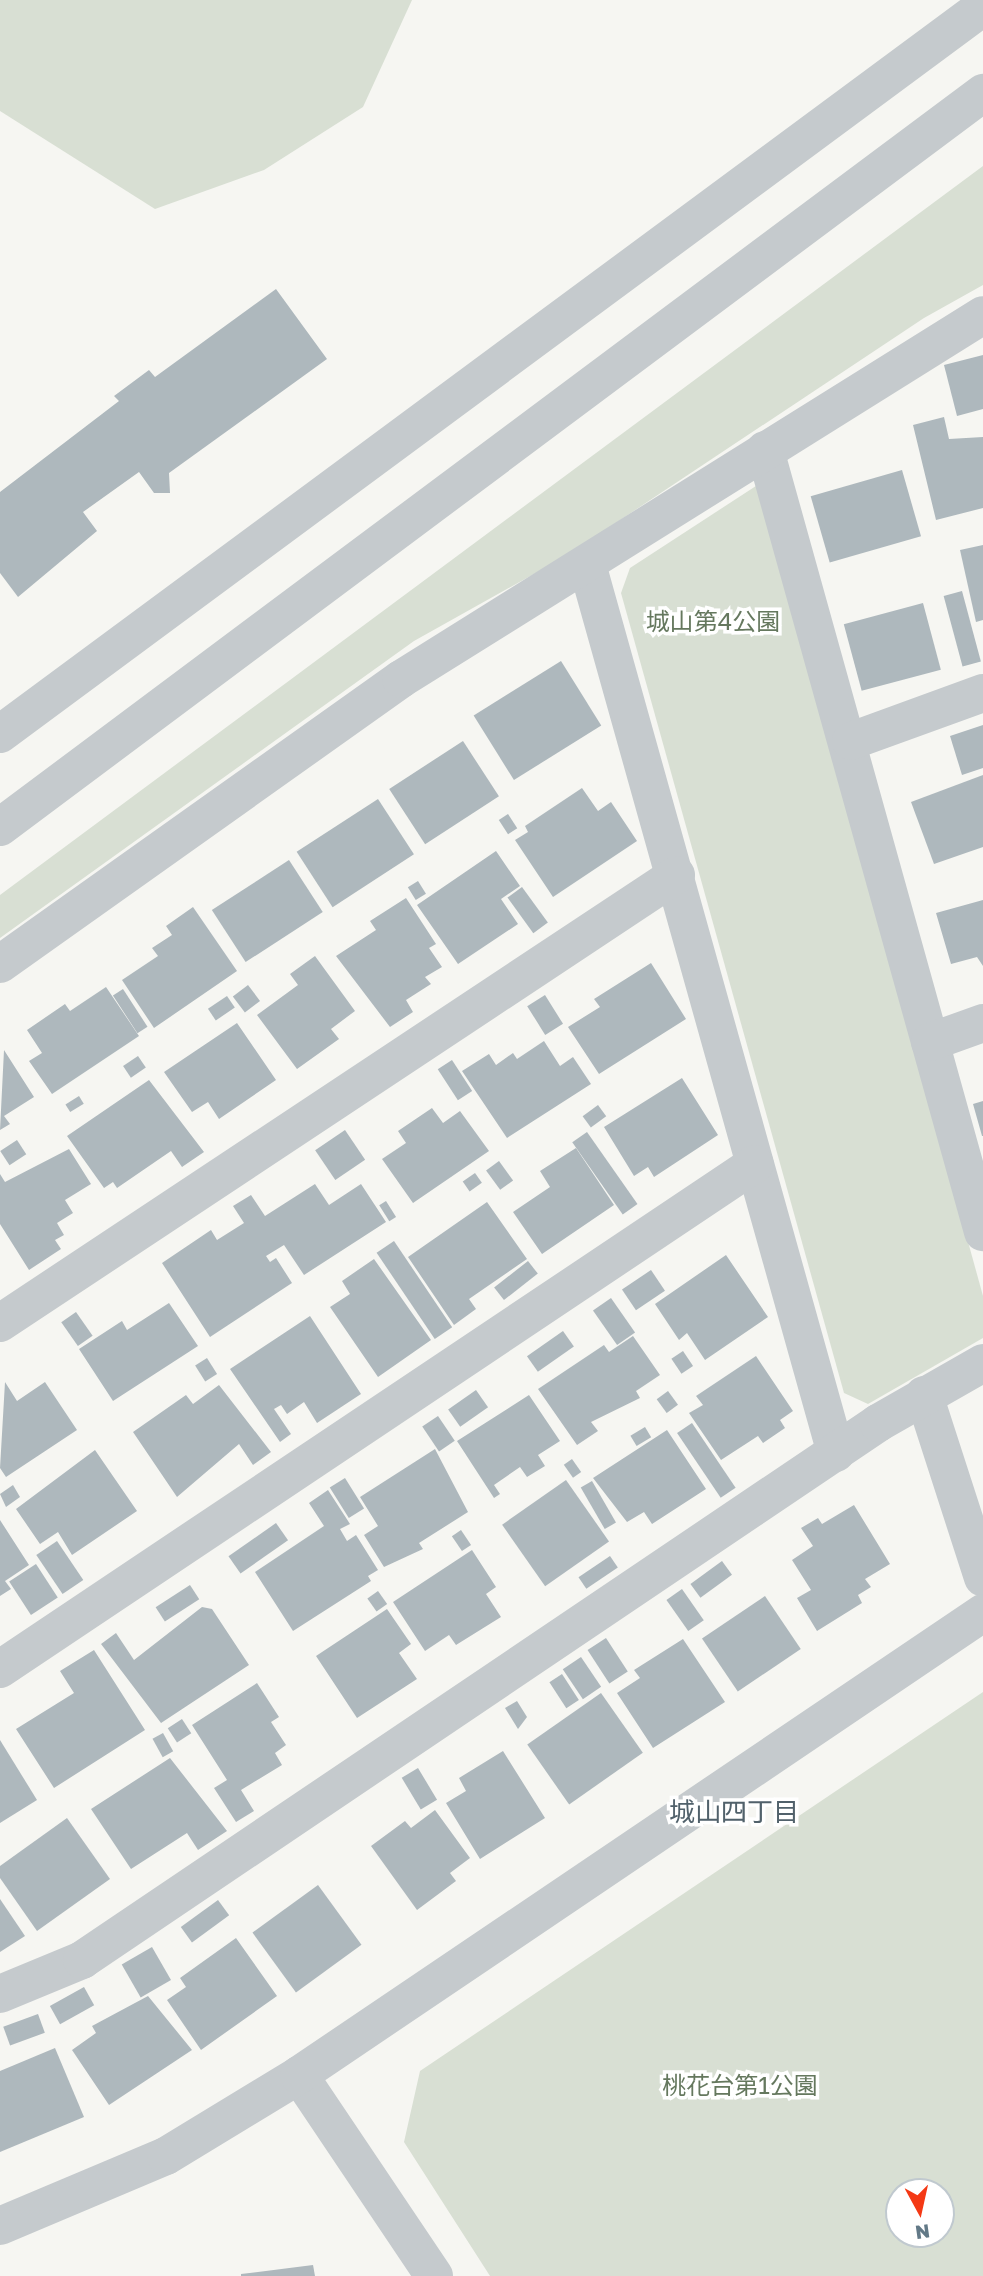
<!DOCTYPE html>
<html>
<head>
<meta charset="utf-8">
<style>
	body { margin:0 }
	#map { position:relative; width:983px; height:2276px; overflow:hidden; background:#f6f6f2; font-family:"Golos Text","Noto Sans JP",sans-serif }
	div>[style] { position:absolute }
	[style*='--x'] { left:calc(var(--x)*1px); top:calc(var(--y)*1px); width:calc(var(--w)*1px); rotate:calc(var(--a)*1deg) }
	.green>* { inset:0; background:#d8dfd3 }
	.building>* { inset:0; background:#aeb8bd; transform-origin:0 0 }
	.minor>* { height:38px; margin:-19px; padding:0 19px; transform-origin:19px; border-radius:19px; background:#c5cacd }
	.tertiary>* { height:38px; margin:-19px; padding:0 19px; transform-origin:19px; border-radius:19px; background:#c5cacd }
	span { translate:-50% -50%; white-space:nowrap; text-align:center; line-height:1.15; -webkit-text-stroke:7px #fff; paint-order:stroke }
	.park-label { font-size:24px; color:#65785e }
	.neighbourhood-label { font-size:26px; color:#51616b }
	.north { position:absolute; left:885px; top:2178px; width:70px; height:70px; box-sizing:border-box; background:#fff; border:2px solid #c0c9cf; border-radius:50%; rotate:172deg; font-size:19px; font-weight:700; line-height:28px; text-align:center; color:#627987 }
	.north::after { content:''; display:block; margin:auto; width:24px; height:32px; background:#f43915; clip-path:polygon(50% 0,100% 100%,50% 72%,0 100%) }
</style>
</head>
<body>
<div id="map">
	<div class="green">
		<i style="clip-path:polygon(0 0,412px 0,363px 107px,264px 170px,155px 209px,0 111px)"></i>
		<i style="clip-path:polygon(983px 166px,983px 285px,924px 318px,566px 556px,414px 641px,0 938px,0 895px)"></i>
		<i style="clip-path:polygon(759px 484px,983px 1296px,983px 1338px,868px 1404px,844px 1393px,621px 593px,630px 568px)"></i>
		<i style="clip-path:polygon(evenodd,983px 1692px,983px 2276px,490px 2276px,404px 2142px,420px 2071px,983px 1692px,899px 2192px,941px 2192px,941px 2234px,899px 2234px,899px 2192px)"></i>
	</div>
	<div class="building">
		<i style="clip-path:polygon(276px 289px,327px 359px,169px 473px,170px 493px,154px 493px,139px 472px,83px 512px,97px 531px,18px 597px,0 573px,0 492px,119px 401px,114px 396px,149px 370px,155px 377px)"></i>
		<i style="clip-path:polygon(983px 355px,983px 409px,957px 416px,944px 365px)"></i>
		<i style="clip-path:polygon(944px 417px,949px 439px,983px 437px,983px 508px,936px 520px,913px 425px)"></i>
		<i style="left:902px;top:470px;width:69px;height:95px;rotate:74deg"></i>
		<i style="clip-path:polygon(983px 545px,983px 620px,976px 622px,960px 550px)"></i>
		<i style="left:962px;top:591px;width:73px;height:19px;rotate:75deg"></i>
		<i style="left:923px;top:603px;width:69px;height:82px;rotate:75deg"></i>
		<i style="left:561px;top:661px;width:76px;height:103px;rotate:58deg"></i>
		<i style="clip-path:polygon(983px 725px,983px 768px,962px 775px,950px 736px)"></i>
		<i style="left:463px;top:741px;width:66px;height:88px;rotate:57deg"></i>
		<i style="clip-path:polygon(983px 775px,983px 847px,934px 864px,911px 802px)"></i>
		<i style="clip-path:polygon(582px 788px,598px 811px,611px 802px,637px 841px,553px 897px,515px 840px,528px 832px,525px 826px)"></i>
		<i style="left:378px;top:799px;width:66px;height:97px;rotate:57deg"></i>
		<i style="left:508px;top:814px;width:17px;height:11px;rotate:57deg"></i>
		<i style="clip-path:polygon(496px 851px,520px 886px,501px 899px,518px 924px,458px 964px,417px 905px)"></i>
		<i style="left:289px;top:860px;width:62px;height:92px;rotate:57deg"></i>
		<i style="left:418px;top:881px;width:15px;height:12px;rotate:58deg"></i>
		<i style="left:522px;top:887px;width:44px;height:18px;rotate:54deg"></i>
		<i style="clip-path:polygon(406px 898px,436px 944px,429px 948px,442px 967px,425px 977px,431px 984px,406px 1000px,413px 1012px,390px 1027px,336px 956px,376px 930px,370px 921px)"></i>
		<i style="clip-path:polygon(983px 900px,983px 966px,977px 957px,951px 964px,936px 913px)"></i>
		<i style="clip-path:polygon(193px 907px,237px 971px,154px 1028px,122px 980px,158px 956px,152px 948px,172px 935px,166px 926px)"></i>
		<i style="clip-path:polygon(315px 956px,355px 1011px,331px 1029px,339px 1039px,297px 1069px,257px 1015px,298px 985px,290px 974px)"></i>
		<i style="clip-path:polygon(651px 963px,686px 1019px,599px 1074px,568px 1027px,600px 1007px,594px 999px)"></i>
		<i style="left:248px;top:985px;width:20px;height:19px;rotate:53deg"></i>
		<i style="clip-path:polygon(106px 987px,139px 1036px,52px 1094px,29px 1061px,42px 1053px,27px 1030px,65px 1004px,70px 1011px)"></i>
		<i style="left:123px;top:989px;width:45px;height:12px;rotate:57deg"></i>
		<i style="left:545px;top:995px;width:34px;height:21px;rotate:58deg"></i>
		<i style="left:227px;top:996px;width:14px;height:23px;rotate:56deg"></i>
		<i style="clip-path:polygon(237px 1023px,276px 1080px,219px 1119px,208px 1102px,192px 1112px,164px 1072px)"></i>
		<i style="clip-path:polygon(544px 1041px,560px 1066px,573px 1057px,591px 1084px,507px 1138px,462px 1071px,489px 1054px,496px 1065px,513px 1053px,517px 1059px)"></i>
		<i style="clip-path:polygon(4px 1050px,34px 1097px,4px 1116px,10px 1124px,0 1130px)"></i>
		<i style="left:138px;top:1056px;width:14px;height:18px;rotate:56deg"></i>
		<i style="left:452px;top:1060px;width:37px;height:17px;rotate:57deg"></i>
		<i style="clip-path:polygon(682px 1078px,718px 1135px,654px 1177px,648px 1167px,634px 1176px,604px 1127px)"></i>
		<i style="clip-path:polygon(149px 1080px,204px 1152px,182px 1167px,171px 1151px,117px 1188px,113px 1182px,104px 1188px,67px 1136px)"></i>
		<i style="left:79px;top:1096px;width:9px;height:16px;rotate:58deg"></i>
		<i style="clip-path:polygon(983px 1101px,983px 1136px,982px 1136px,973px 1104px)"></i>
		<i style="left:598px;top:1105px;width:14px;height:19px;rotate:54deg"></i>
		<i style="clip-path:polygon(432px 1108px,443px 1123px,460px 1111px,489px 1151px,413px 1203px,382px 1159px,406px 1143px,398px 1131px)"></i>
		<i style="left:345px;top:1130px;width:36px;height:36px;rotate:56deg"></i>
		<i style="left:587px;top:1132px;width:88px;height:18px;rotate:55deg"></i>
		<i style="left:17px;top:1140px;width:17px;height:20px;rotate:57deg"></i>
		<i style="clip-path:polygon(576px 1148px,614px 1205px,542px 1254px,513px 1212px,550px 1187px,540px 1171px)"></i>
		<i style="clip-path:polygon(69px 1149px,91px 1184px,65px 1200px,73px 1213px,57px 1223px,64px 1235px,55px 1240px,61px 1249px,29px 1270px,0 1224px,0 1174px,5px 1182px)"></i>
		<i style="left:499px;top:1161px;width:24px;height:16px;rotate:54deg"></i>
		<i style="left:475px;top:1173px;width:12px;height:15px;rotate:55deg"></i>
		<i style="clip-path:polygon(315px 1184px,329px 1205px,361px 1184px,386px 1222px,304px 1275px,284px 1245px,266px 1256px,270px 1262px,276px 1258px,292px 1283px,210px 1337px,162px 1263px,211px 1230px,217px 1240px,244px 1223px,233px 1206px,251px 1195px,265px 1216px)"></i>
		<i style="left:386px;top:1201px;width:19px;height:8px;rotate:58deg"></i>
		<i style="clip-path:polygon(487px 1202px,527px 1259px,469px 1299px,476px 1309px,454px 1325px,408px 1257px)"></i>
		<i style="left:394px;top:1241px;width:104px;height:21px;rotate:56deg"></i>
		<i style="clip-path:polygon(726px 1255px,768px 1317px,705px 1360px,687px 1333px,679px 1340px,655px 1304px)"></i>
		<i style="clip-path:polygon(374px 1259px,431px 1340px,378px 1377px,330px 1307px,350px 1294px,342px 1281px)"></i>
		<i style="left:528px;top:1261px;width:16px;height:43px;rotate:52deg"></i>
		<i style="left:651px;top:1270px;width:25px;height:35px;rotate:56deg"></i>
		<i style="left:611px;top:1298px;width:42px;height:22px;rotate:55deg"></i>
		<i style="clip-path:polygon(169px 1303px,198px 1346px,113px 1401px,79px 1349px,122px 1321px,127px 1330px)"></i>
		<i style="left:76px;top:1312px;width:29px;height:18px;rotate:55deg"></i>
		<i style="clip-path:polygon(310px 1316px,361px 1394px,317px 1423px,304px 1402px,287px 1414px,281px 1405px,274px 1409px,291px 1434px,280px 1442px,230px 1369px)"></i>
		<i style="left:563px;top:1331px;width:19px;height:44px;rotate:55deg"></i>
		<i style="clip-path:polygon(633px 1336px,660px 1375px,636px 1391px,640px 1398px,591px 1422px,598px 1431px,577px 1445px,538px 1389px,604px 1345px,609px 1352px)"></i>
		<i style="left:683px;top:1351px;width:18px;height:14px;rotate:56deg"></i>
		<i style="clip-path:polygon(756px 1356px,793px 1411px,780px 1420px,785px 1428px,763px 1443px,758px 1436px,721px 1460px,689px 1413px,703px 1405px,696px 1396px)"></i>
		<i style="left:207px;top:1358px;width:19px;height:14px;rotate:58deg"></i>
		<i style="clip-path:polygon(5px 1382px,17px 1401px,45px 1382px,77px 1430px,6px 1477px,0 1468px)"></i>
		<i style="clip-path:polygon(219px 1385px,271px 1452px,253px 1465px,239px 1444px,177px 1497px,133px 1432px,186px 1395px,193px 1404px)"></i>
		<i style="left:476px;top:1390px;width:21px;height:34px;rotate:55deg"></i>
		<i style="left:668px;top:1391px;width:17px;height:14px;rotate:54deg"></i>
		<i style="clip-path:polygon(529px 1395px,560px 1441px,538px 1455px,545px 1466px,527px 1477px,520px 1467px,494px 1485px,500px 1494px,494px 1498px,457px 1441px)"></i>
		<i style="left:438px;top:1416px;width:30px;height:19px;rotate:56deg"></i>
		<i style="left:692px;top:1423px;width:78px;height:18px;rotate:56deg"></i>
		<i style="left:645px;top:1427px;width:12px;height:17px;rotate:59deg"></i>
		<i style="clip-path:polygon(667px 1430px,706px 1489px,652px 1524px,644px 1512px,627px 1522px,593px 1478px)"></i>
		<i style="clip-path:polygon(435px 1449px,468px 1512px,419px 1543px,423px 1549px,384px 1567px,364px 1535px,378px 1526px,360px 1497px)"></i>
		<i style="clip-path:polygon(95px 1450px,137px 1511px,72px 1555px,58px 1532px,40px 1544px,16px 1509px)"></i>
		<i style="left:572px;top:1459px;width:16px;height:10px;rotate:55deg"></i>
		<i style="left:345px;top:1478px;width:36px;height:18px;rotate:58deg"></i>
		<i style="left:566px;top:1480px;width:75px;height:78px;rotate:55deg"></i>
		<i style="left:592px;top:1481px;width:48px;height:13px;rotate:60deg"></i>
		<i style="clip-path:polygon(13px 1485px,20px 1497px,6px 1507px,0 1494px)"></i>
		<i style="clip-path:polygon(328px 1490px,350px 1524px,340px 1529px,347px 1541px,356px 1535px,378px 1570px,368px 1576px,371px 1581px,293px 1631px,255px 1572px,324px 1526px,309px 1503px)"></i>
		<i style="clip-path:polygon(854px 1505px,890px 1564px,865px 1579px,871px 1587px,858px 1595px,862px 1603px,817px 1631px,797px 1598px,811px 1590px,792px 1560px,813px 1546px,801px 1528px,818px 1518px,822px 1524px)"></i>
		<i style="clip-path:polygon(0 1520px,29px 1565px,5px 1581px,11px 1589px,0 1596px)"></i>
		<i style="left:276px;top:1523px;width:21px;height:58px;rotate:55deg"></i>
		<i style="left:461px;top:1530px;width:18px;height:11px;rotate:56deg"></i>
		<i style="left:57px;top:1541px;width:47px;height:25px;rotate:56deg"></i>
		<i style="clip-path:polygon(472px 1550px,496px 1587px,486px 1594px,501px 1617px,456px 1645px,449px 1635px,425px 1651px,393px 1602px)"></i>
		<i style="left:610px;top:1556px;width:14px;height:38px;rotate:56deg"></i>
		<i style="left:722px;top:1561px;width:17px;height:39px;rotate:54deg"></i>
		<i style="left:36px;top:1564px;width:40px;height:32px;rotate:57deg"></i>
		<i style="left:190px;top:1585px;width:17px;height:41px;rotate:57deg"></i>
		<i style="left:682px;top:1589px;width:38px;height:19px;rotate:55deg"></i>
		<i style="left:378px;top:1591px;width:16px;height:13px;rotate:55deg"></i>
		<i style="left:765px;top:1596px;width:64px;height:76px;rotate:56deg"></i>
		<i style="clip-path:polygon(202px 1607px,212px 1609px,249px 1665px,161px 1723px,101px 1644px,116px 1633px,134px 1660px)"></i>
		<i style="clip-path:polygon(387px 1609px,411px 1644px,399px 1653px,417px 1679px,357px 1718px,316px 1656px)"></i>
		<i style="left:606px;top:1638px;width:40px;height:22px;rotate:57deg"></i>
		<i style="clip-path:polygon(683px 1639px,725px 1702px,653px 1748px,617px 1693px,640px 1678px,634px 1670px)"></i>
		<i style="clip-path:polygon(94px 1650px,145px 1730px,54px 1788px,16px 1729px,74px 1693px,60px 1671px)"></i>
		<i style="left:581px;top:1657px;width:36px;height:22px;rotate:56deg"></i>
		<i style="left:562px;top:1674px;width:31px;height:15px;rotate:57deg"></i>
		<i style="clip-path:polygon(257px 1683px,279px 1717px,271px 1722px,286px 1745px,275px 1753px,282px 1765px,241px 1790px,254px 1811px,236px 1822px,214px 1788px,227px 1780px,192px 1725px)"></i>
		<i style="left:601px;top:1693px;width:73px;height:90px;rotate:55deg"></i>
		<i style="clip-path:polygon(517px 1701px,527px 1717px,518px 1729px,505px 1708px)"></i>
		<i style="left:182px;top:1719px;width:17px;height:17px;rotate:57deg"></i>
		<i style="left:163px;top:1733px;width:21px;height:12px;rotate:61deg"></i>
		<i style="clip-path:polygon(0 1740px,37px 1800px,0 1823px)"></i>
		<i style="clip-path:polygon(503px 1751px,545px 1818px,480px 1859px,446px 1803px,466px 1791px,459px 1778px)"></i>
		<i style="clip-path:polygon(170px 1758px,227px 1831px,198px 1850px,187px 1833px,131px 1869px,91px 1809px)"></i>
		<i style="left:418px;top:1768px;width:37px;height:19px;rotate:59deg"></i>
		<i style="clip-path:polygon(435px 1810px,470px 1858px,450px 1873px,456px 1881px,417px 1910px,371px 1846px,405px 1821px,411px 1828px)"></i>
		<i style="clip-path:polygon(67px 1818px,110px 1879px,37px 1931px,0 1878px,0 1866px)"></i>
		<i style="left:318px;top:1885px;width:74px;height:81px;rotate:54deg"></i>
		<i style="clip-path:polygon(0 1899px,25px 1936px,0 1952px)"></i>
		<i style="left:218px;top:1900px;width:19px;height:46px;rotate:54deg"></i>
		<i style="clip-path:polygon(236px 1938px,277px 1996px,201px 2050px,167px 2000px,186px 1987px,180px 1978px)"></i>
		<i style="left:152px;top:1947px;width:38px;height:35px;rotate:60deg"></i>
		<i style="left:84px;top:1987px;width:21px;height:39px;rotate:61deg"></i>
		<i style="clip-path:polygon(148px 1996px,192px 2050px,109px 2105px,72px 2050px,96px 2033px,92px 2026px)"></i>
		<i style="left:38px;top:2014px;width:20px;height:37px;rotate:70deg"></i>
		<i style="clip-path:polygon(55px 2048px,84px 2117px,0 2152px,0 2071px)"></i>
		<i style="clip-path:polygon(313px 2265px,315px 2276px,241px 2276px,241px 2274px)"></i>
	</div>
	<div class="minor">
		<i style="--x:765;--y:450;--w:812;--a:74.42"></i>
		<i style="--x:588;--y:568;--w:919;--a:74.35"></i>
		<i style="--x:851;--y:741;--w:140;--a:-20"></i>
		<i style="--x:0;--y:964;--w:492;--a:-35.4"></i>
		<i style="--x:401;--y:679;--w:686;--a:-32.02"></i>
		<i style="--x:930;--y:1042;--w:56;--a:-19.7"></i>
		<i style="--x:0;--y:1323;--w:811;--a:-33.53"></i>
		<i style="--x:924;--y:1395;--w:192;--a:72.1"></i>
		<i style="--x:0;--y:1669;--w:908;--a:-33.78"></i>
		<i style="--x:0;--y:1994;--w:89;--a:-22.5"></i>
		<i style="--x:82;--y:1960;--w:960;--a:-34"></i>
		<i style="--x:878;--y:1423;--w:121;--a:-29.7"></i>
	</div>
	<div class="tertiary">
		<i style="--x:0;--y:734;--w:1223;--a:-36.49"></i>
		<i style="--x:0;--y:827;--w:1227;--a:-36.75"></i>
		<i style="--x:299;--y:2075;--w:242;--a:56.1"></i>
		<i style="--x:0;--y:2226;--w:180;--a:-22.9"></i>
		<i style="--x:166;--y:2156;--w:156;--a:-31.3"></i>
		<i style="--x:299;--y:2075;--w:825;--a:-34.04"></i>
	</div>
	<div class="park-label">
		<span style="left:713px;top:621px">城山第4公園</span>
		<span style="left:740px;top:2085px">桃花台第1公園</span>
	</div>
	<div class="neighbourhood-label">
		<span style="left:734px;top:1812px">城山四丁目</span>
	</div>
	<div class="north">N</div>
</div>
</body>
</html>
